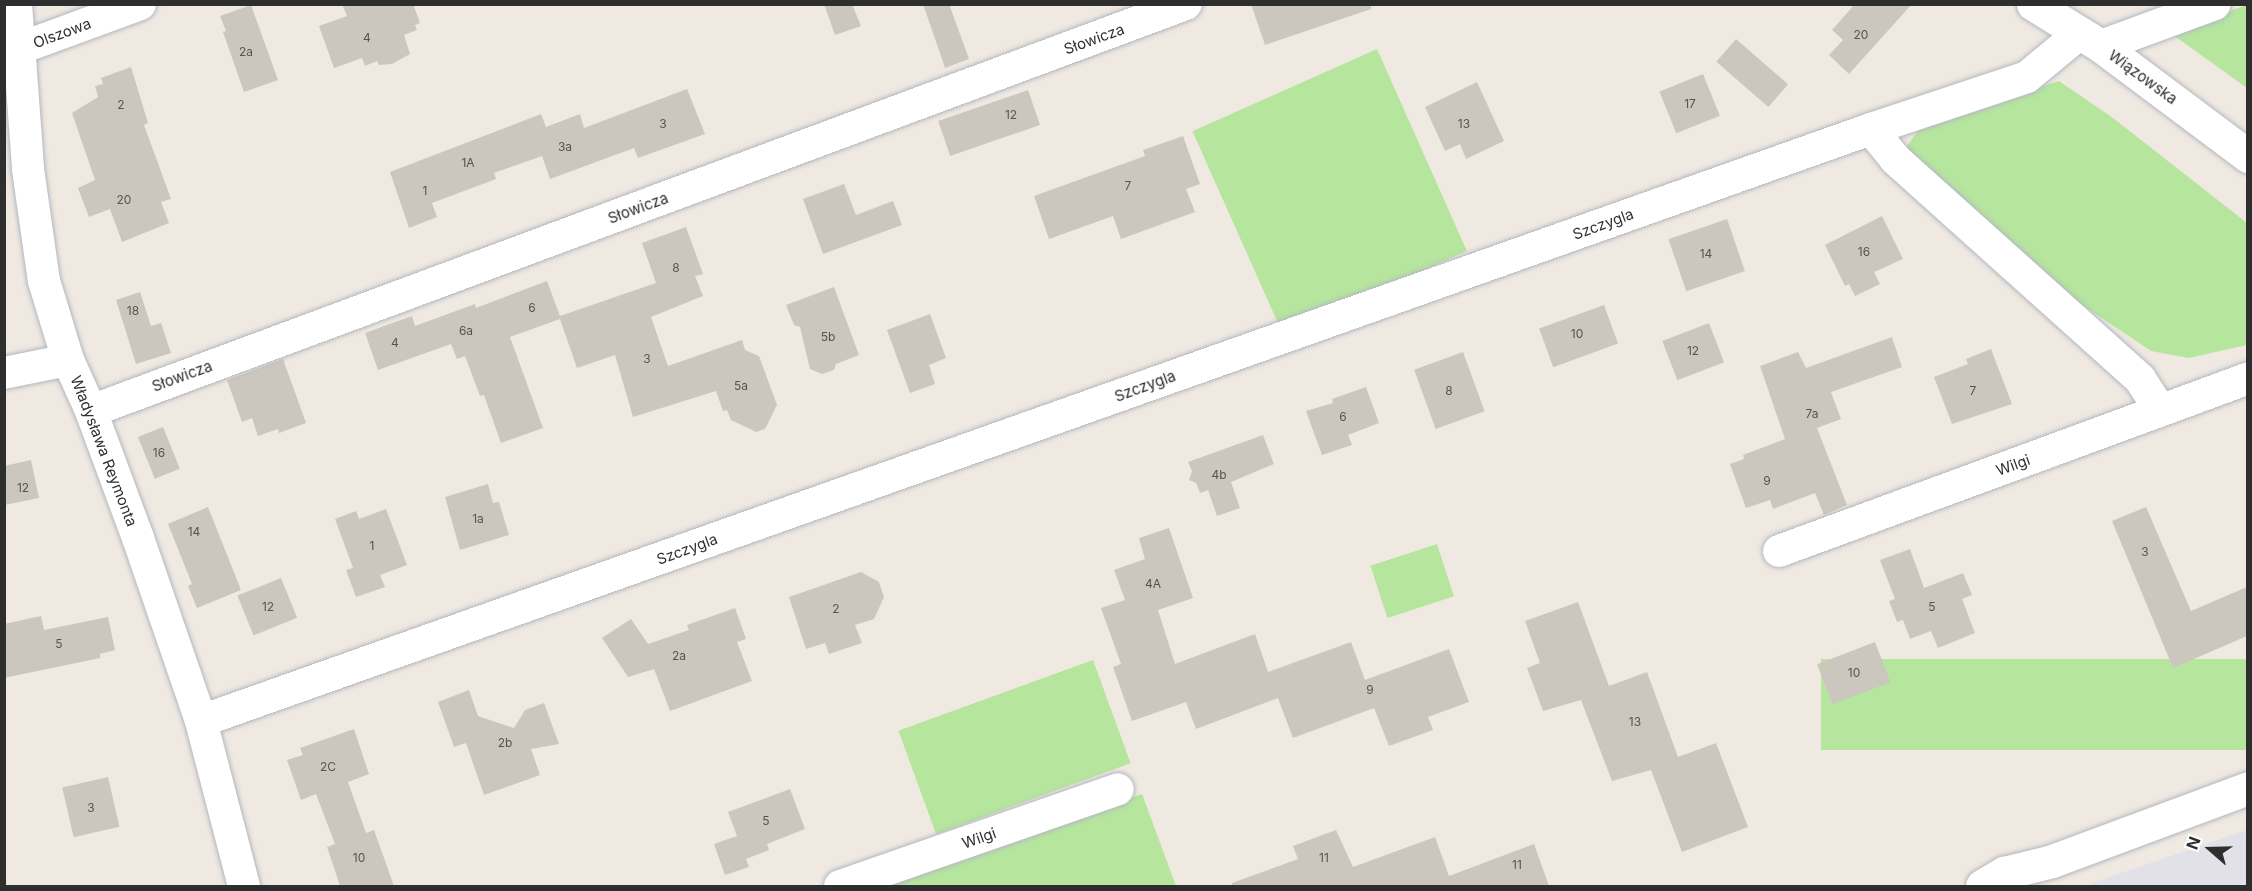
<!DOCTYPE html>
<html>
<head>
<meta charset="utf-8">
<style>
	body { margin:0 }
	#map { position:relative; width:2252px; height:891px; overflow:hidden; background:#efe9e1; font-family:Inter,sans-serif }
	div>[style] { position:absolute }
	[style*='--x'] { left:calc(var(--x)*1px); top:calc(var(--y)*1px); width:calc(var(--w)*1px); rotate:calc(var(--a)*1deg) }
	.industrial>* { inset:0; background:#e3e1e8 }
	.green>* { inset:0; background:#b6e59e; transform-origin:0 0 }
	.building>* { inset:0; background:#cbc7bf; transform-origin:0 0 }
	.roads { filter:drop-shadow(0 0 2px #b4b7c1) drop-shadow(0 0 2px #b4b7c1) }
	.street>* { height:32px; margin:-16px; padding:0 16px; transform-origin:16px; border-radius:16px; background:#fff }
	.secondary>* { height:33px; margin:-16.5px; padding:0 16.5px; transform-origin:16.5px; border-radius:16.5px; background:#fff }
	span { translate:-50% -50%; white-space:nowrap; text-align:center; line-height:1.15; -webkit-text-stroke:4.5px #fff; paint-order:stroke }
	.number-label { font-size:12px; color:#555452 }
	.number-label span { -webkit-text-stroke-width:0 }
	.street-label { font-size:15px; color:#2e2e2e }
	.frame { position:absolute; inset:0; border:6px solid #2e2e2e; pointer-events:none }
	.north { position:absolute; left:2180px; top:819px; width:60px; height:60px; -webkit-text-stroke:4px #fff; paint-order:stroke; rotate:290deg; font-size:16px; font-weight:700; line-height:24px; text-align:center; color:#2e2e2e }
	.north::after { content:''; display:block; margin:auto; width:21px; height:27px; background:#2e2e2e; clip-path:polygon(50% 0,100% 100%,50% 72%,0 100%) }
</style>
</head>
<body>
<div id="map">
	<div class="industrial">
		<i style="clip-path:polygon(2247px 830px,2247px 886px,2083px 886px)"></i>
	</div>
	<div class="green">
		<i style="clip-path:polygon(2247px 5px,2247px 88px,2169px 32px)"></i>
		<i style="left:1377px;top:49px;width:221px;height:202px;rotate:66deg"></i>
		<i style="clip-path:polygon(2059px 81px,2113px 118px,2247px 223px,2247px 345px,2189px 358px,2151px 351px,2072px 298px,1905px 149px,1922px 125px)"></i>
		<i style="left:1437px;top:544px;width:55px;height:70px;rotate:72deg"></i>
		<i style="left:2247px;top:659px;width:91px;height:426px;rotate:90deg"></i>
		<i style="left:1093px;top:660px;width:110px;height:207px;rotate:70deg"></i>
		<i style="clip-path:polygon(1142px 794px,1176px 886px,886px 886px,1093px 811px)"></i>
	</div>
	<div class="building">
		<i style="clip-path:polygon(342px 4px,413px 4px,420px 23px,415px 25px,417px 30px,404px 35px,410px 54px,392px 64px,379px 65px,377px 61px,365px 66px,362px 58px,334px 68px,319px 26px,347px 16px)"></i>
		<i style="clip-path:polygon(824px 4px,852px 4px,861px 26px,835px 35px)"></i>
		<i style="clip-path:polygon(923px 4px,949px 4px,969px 59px,945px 68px)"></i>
		<i style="clip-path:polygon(1251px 4px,1371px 4px,1371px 9px,1265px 45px)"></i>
		<i style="clip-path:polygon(1855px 4px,1912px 4px,1849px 74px,1829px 55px,1843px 40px,1832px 30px)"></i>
		<i style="clip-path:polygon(251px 5px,278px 80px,244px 92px,223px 32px,226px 31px,220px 16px)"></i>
		<i style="left:1736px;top:39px;width:69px;height:30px;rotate:41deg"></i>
		<i style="clip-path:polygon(131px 67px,148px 123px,144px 125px,171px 199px,161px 202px,169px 223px,122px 242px,110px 209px,89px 217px,78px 188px,95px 180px,72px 113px,98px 97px,95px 86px,103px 84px,101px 78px)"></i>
		<i style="left:1703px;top:74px;width:45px;height:47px;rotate:68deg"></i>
		<i style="clip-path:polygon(1477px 82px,1504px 141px,1466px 159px,1460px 144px,1445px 151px,1425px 107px)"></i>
		<i style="clip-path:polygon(687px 89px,705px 134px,638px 158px,634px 148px,550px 179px,542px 156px,494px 173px,496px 179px,432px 203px,437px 217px,409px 228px,390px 172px,541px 114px,546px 127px,580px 114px,584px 128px)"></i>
		<i style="left:1028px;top:90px;width:37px;height:95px;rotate:71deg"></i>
		<i style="clip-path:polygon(1183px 136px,1200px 184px,1186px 189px,1195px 212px,1121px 239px,1113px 216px,1049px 239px,1034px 196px,1145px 156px,1143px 150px)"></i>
		<i style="clip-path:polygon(844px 184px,856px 215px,893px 201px,902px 225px,823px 254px,803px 199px)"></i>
		<i style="clip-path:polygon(1882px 216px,1903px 259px,1874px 272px,1880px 284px,1855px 296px,1849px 284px,1845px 286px,1825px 245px)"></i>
		<i style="left:1727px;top:219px;width:55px;height:62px;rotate:71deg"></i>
		<i style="clip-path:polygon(686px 227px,703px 274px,695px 276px,703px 296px,651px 317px,668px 366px,742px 340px,745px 350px,759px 356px,777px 405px,765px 429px,756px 432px,731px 420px,727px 410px,723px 411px,716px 391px,633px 417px,615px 355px,577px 368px,560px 319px,510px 337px,543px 428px,501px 443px,484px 395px,480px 396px,465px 356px,457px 359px,451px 344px,378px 370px,365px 333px,412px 316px,415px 326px,475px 304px,476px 308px,547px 281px,560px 316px,656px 283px,642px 243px)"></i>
		<i style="clip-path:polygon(834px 287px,859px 355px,836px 364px,834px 370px,822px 374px,810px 369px,800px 327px,794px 325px,786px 305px)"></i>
		<i style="clip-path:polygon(140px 292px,151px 326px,161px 323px,171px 353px,136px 364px,116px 300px)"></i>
		<i style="left:1604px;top:305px;width:41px;height:69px;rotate:70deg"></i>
		<i style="clip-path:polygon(930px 314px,946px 358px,929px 365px,935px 384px,910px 393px,887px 330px)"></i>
		<i style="left:1709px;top:323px;width:42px;height:50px;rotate:69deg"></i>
		<i style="clip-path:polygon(1892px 337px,1902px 367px,1831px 392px,1841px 419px,1817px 428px,1847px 505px,1824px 515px,1815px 493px,1773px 509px,1770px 500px,1746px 508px,1730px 464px,1744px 459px,1743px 455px,1785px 439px,1760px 366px,1798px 352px,1806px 368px)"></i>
		<i style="clip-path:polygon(1991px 349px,2012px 404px,1952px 424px,1934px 377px,1968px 364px,1966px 359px)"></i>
		<i style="left:1463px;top:352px;width:63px;height:52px;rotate:70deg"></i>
		<i style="clip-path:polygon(283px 359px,306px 423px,279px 433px,278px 429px,258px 436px,252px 418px,242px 422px,227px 380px)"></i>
		<i style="clip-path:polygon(1366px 387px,1379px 423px,1348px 435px,1352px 445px,1322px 455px,1306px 411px,1333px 403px,1332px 399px)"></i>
		<i style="left:163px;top:427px;width:45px;height:27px;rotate:68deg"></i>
		<i style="clip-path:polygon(1263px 435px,1274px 464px,1231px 482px,1240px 508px,1217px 516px,1208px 490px,1200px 493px,1196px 483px,1189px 480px,1192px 471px,1188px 462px)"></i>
		<i style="clip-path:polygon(31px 460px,39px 498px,4px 505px,4px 466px)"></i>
		<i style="clip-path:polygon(488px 484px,493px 503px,499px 502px,509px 535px,460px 550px,445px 497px)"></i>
		<i style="clip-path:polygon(208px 507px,241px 590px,197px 608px,188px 586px,192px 584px,168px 524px)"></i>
		<i style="clip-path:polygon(2146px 507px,2191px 611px,2247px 587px,2247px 636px,2173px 668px,2112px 521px)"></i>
		<i style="clip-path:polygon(386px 509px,407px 565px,380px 575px,385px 587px,356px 597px,346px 570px,353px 568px,335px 519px,356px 511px,359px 519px)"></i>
		<i style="clip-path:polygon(1169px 528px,1193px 598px,1158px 610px,1175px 664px,1255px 634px,1268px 672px,1351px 642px,1365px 680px,1449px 649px,1469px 702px,1428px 717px,1433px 730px,1389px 746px,1374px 708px,1293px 738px,1278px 698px,1196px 729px,1186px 702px,1132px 721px,1113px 667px,1121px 664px,1101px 608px,1125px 600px,1114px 570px,1145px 559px,1139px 538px)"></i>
		<i style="clip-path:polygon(1910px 549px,1924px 588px,1963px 573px,1972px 595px,1962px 599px,1975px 633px,1938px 648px,1931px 631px,1910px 639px,1903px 620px,1897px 622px,1889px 601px,1895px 599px,1880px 560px)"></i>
		<i style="clip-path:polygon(861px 572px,879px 582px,884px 597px,874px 619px,855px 625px,862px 643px,829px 654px,825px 643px,806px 649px,789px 597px)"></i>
		<i style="left:281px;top:578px;width:43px;height:47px;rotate:68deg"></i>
		<i style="clip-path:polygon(1578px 602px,1609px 686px,1647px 672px,1678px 757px,1716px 743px,1748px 827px,1682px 852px,1651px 770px,1612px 781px,1581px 700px,1543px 711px,1527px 668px,1540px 663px,1525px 621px)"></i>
		<i style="clip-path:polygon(735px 608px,746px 639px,737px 642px,752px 681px,670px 711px,654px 669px,628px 677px,602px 638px,631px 619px,648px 644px,689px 630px,687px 625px)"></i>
		<i style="clip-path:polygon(41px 616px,44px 630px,108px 617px,115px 650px,100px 654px,100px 658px,4px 678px,4px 624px)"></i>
		<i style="left:1875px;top:642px;width:43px;height:62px;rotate:69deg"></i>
		<i style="clip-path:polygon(469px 690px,478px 716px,514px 728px,525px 710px,544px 703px,559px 744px,531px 749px,540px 775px,484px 795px,466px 743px,454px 747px,438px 702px)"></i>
		<i style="clip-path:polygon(354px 729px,369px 774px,348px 782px,366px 833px,374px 830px,394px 886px,340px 886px,327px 847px,335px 844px,316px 794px,301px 800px,287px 760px,303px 755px,300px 748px)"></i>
		<i style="left:108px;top:777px;width:51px;height:47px;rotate:77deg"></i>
		<i style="clip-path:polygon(790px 789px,805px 829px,767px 844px,769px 850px,746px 859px,749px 867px,725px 875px,714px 844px,737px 836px,728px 812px)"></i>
		<i style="clip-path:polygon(1336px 830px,1353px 867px,1435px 837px,1449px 876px,1534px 844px,1549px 886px,1232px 886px,1232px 883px,1298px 859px,1293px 846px)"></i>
	</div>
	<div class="roads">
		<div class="street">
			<i style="--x:16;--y:4;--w:165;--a:85.8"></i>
			<i style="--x:28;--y:169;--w:113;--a:81.9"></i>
			<i style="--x:44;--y:281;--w:83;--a:73.1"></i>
			<i style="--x:68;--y:360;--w:56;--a:65.7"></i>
			<i style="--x:91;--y:411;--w:135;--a:69.7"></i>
			<i style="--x:138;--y:538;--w:194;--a:71"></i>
			<i style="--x:201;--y:721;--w:171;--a:75.4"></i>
			<i style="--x:2101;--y:46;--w:121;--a:-20.2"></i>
			<i style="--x:18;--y:49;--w:130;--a:-20.2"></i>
			<i style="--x:1871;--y:129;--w:38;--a:51"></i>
			<i style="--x:1895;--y:159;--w:329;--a:41.9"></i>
			<i style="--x:2140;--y:379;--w:37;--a:57"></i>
			<i style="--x:4;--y:373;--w:65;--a:-11.5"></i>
			<i style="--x:91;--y:411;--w:1168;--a:-20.39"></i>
			<i style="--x:1779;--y:551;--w:500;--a:-20.2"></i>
			<i style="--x:201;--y:721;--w:1772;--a:-19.52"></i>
			<i style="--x:1871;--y:129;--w:164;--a:-18.4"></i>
			<i style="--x:2027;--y:77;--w:67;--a:-39.6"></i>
			<i style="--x:840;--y:886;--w:294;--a:-19.2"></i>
		</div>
		<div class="secondary">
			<i style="--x:2033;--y:4;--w:80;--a:31.7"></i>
			<i style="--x:2101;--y:46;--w:184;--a:36.8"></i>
			<i style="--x:1982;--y:886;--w:26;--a:-31"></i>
			<i style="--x:2004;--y:873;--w:49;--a:-14"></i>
			<i style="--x:2052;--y:861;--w:209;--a:-20.4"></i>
		</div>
	</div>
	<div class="number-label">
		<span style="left:1861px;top:35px">20</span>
		<span style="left:367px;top:38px">4</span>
		<span style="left:246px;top:52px">2a</span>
		<span style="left:1690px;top:104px">17</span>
		<span style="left:121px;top:105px">2</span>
		<span style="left:1011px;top:115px">12</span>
		<span style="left:663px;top:124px">3</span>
		<span style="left:1464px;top:124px">13</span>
		<span style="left:565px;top:147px">3a</span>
		<span style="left:468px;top:163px">1A</span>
		<span style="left:1128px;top:186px">7</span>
		<span style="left:425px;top:191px">1</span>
		<span style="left:124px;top:200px">20</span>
		<span style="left:1864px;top:252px">16</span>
		<span style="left:1706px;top:254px">14</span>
		<span style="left:676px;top:268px">8</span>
		<span style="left:532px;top:308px">6</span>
		<span style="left:133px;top:311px">18</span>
		<span style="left:466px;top:331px">6a</span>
		<span style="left:1577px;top:334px">10</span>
		<span style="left:828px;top:337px">5b</span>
		<span style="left:395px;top:343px">4</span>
		<span style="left:1693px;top:351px">12</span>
		<span style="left:647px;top:359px">3</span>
		<span style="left:741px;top:386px">5a</span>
		<span style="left:1449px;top:391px">8</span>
		<span style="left:1973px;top:391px">7</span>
		<span style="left:1812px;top:414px">7a</span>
		<span style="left:1343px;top:417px">6</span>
		<span style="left:159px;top:453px">16</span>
		<span style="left:1219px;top:475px">4b</span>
		<span style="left:1767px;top:481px">9</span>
		<span style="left:23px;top:488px">12</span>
		<span style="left:478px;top:519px">1a</span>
		<span style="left:194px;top:532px">14</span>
		<span style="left:372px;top:546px">1</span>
		<span style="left:2145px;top:552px">3</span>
		<span style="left:1153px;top:584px">4A</span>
		<span style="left:268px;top:607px">12</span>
		<span style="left:1932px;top:607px">5</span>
		<span style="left:836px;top:609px">2</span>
		<span style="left:59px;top:644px">5</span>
		<span style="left:679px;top:656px">2a</span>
		<span style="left:1854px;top:673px">10</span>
		<span style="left:1370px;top:690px">9</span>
		<span style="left:1635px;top:722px">13</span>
		<span style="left:505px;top:743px">2b</span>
		<span style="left:328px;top:767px">2C</span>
		<span style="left:91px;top:808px">3</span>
		<span style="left:766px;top:821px">5</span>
		<span style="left:359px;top:858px">10</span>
		<span style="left:1324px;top:858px">11</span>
		<span style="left:1517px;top:865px">11</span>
	</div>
	<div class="street-label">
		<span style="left:62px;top:33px;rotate:-20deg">Olszowa</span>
		<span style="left:1094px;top:39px;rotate:-20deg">Słowicza</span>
		<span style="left:2143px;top:77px;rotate:36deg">Wiązowska</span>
		<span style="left:638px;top:208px;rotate:-20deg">Słowicza</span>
		<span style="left:1603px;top:224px;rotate:-20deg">Szczygla</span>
		<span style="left:182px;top:376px;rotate:-20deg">Słowicza</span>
		<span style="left:1145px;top:386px;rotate:-20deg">Szczygla</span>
		<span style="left:104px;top:451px;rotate:69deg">Władysława Reymonta</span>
		<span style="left:2013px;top:465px;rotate:-20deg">Wilgi</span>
		<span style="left:687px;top:549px;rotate:-20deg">Szczygla</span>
		<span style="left:979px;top:838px;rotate:-19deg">Wilgi</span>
	</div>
	<div class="frame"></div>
	<div class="north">N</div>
</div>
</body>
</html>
